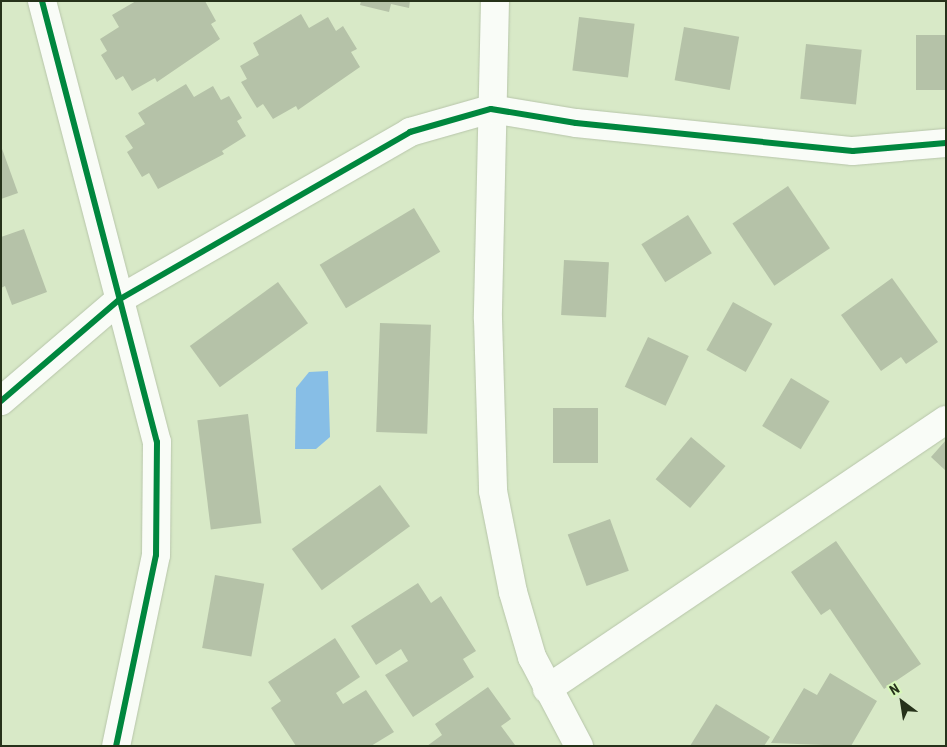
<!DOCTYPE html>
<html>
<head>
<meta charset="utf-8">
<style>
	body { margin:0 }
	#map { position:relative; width:947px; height:747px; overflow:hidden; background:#d8e9c7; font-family:"Roboto Condensed",sans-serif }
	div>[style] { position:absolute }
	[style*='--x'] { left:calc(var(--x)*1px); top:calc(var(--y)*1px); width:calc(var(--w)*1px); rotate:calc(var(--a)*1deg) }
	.water>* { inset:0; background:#87bee6 }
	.building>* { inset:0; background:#b5c2a8; transform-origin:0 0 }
	.roads { filter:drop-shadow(0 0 1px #b7c5aa) drop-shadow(0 0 1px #b7c5aa) }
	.street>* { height:28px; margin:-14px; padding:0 14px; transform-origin:14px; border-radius:14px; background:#f9fcf7 }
	.cycleway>* { height:6px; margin:-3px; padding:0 3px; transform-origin:3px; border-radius:3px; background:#00873e }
	span { translate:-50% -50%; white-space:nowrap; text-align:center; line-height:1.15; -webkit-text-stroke:4px #d7f7b9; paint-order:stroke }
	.frame { position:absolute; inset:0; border:2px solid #26321a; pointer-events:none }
	.north { position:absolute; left:877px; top:677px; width:50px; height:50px; -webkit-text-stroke:4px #d7f7b9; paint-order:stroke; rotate:329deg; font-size:14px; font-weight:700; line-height:20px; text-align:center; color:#26321a }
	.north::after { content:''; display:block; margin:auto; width:18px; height:22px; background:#26321a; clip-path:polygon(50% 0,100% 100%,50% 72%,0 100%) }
</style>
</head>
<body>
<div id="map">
	<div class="water">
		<i style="clip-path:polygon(328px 371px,330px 437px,316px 449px,295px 449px,296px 388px,309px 372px)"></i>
	</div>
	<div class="building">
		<i style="clip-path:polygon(136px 1px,205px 1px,216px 21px,211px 24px,220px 39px,157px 82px,155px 78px,132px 91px,123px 76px,116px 80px,101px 55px,107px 51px,100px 39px,119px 27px,112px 15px)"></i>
		<i style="clip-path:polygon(361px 1px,410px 1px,409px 8px,391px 4px,389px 12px,360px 5px)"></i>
		<i style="clip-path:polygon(301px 14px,309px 28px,328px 17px,336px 31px,343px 26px,357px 49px,351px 52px,360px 67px,298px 110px,296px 106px,273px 119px,263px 104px,257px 108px,241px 82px,247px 79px,240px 66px,259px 55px,253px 43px)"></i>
		<i style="left:579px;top:17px;width:56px;height:54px;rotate:7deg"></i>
		<i style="left:684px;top:27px;width:56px;height:54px;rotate:10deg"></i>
		<i style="left:946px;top:35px;width:55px;height:30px;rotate:90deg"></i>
		<i style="left:806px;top:44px;width:56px;height:55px;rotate:6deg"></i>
		<i style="clip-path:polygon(186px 84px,194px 97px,213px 86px,221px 100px,229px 96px,242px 118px,237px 121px,246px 136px,222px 151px,224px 154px,158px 189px,149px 173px,142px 177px,127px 152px,133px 148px,125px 136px,145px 124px,138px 113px)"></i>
		<i style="clip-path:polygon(1px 146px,18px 193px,1px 199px)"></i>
		<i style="left:788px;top:186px;width:75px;height:67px;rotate:56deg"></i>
		<i style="left:414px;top:208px;width:51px;height:110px;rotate:59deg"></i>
		<i style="left:688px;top:215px;width:45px;height:55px;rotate:58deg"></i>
		<i style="clip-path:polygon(24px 229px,47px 292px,12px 305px,5px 286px,1px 288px,1px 237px)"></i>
		<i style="left:564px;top:260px;width:45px;height:55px;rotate:3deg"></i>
		<i style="clip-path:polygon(892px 278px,938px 342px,906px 364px,901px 357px,881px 371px,841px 315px)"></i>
		<i style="left:278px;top:282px;width:51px;height:109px;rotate:54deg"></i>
		<i style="left:733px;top:302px;width:45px;height:55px;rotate:29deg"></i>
		<i style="left:380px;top:323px;width:51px;height:109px;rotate:2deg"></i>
		<i style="left:648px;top:337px;width:45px;height:55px;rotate:25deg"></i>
		<i style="left:791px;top:378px;width:45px;height:56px;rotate:31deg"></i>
		<i style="left:553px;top:408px;width:45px;height:55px"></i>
		<i style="left:248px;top:414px;width:110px;height:51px;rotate:83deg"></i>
		<i style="left:691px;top:437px;width:45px;height:55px;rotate:40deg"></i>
		<i style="clip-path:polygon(946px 440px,946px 471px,931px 457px)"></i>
		<i style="left:380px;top:485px;width:51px;height:109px;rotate:54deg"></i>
		<i style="left:610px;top:519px;width:55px;height:45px;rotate:70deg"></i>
		<i style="clip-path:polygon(836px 541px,921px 664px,884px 689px,830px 609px,821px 615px,791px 572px)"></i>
		<i style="left:215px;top:575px;width:50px;height:74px;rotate:10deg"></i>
		<i style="clip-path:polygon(418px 583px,431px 603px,441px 596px,476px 651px,463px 659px,474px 677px,413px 717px,385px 675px,408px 661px,401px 649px,376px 665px,351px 626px)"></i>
		<i style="clip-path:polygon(335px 638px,360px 677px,336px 693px,343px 704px,366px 690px,394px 732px,371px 746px,296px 746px,271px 708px,281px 701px,268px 682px)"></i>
		<i style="clip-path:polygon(830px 673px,877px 701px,851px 746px,771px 743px,804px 688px,817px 695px)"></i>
		<i style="clip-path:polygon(488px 687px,511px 719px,501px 726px,515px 745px,427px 746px,442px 735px,435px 724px)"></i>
		<i style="clip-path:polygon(716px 704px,770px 737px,764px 746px,690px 746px)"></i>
	</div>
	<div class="roads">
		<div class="street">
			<i style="--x:42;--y:1;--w:456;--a:75.4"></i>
			<i style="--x:157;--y:442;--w:113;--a:90.5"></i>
			<i style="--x:156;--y:555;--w:195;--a:101.8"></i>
			<i style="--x:495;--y:1;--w:318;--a:91.3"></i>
			<i style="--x:488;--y:319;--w:172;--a:88.3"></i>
			<i style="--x:493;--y:491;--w:103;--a:78.8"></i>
			<i style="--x:513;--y:592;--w:68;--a:73.7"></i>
			<i style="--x:532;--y:657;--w:101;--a:62.2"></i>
			<i style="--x:1;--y:401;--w:157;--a:-40.6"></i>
			<i style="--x:120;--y:299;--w:335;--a:-29.9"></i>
			<i style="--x:410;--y:132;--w:84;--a:-15.9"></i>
			<i style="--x:491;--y:109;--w:86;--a:9.4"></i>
			<i style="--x:576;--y:123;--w:278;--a:5.8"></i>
			<i style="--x:853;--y:151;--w:93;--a:-4.9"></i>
			<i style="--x:547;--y:689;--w:481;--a:-34"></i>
		</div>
	</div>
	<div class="cycleway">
		<i style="--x:42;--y:1;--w:456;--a:75.4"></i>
		<i style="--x:157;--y:442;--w:113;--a:90.5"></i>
		<i style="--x:156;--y:555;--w:195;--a:101.8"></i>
		<i style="--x:1;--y:401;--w:157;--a:-40.6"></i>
		<i style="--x:120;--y:299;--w:335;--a:-29.9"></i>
		<i style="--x:410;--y:132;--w:84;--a:-15.9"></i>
		<i style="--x:491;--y:109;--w:86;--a:9.4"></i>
		<i style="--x:576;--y:123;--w:278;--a:5.8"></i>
		<i style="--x:853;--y:151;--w:93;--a:-4.9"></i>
	</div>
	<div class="frame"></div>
	<div class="north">N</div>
</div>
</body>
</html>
